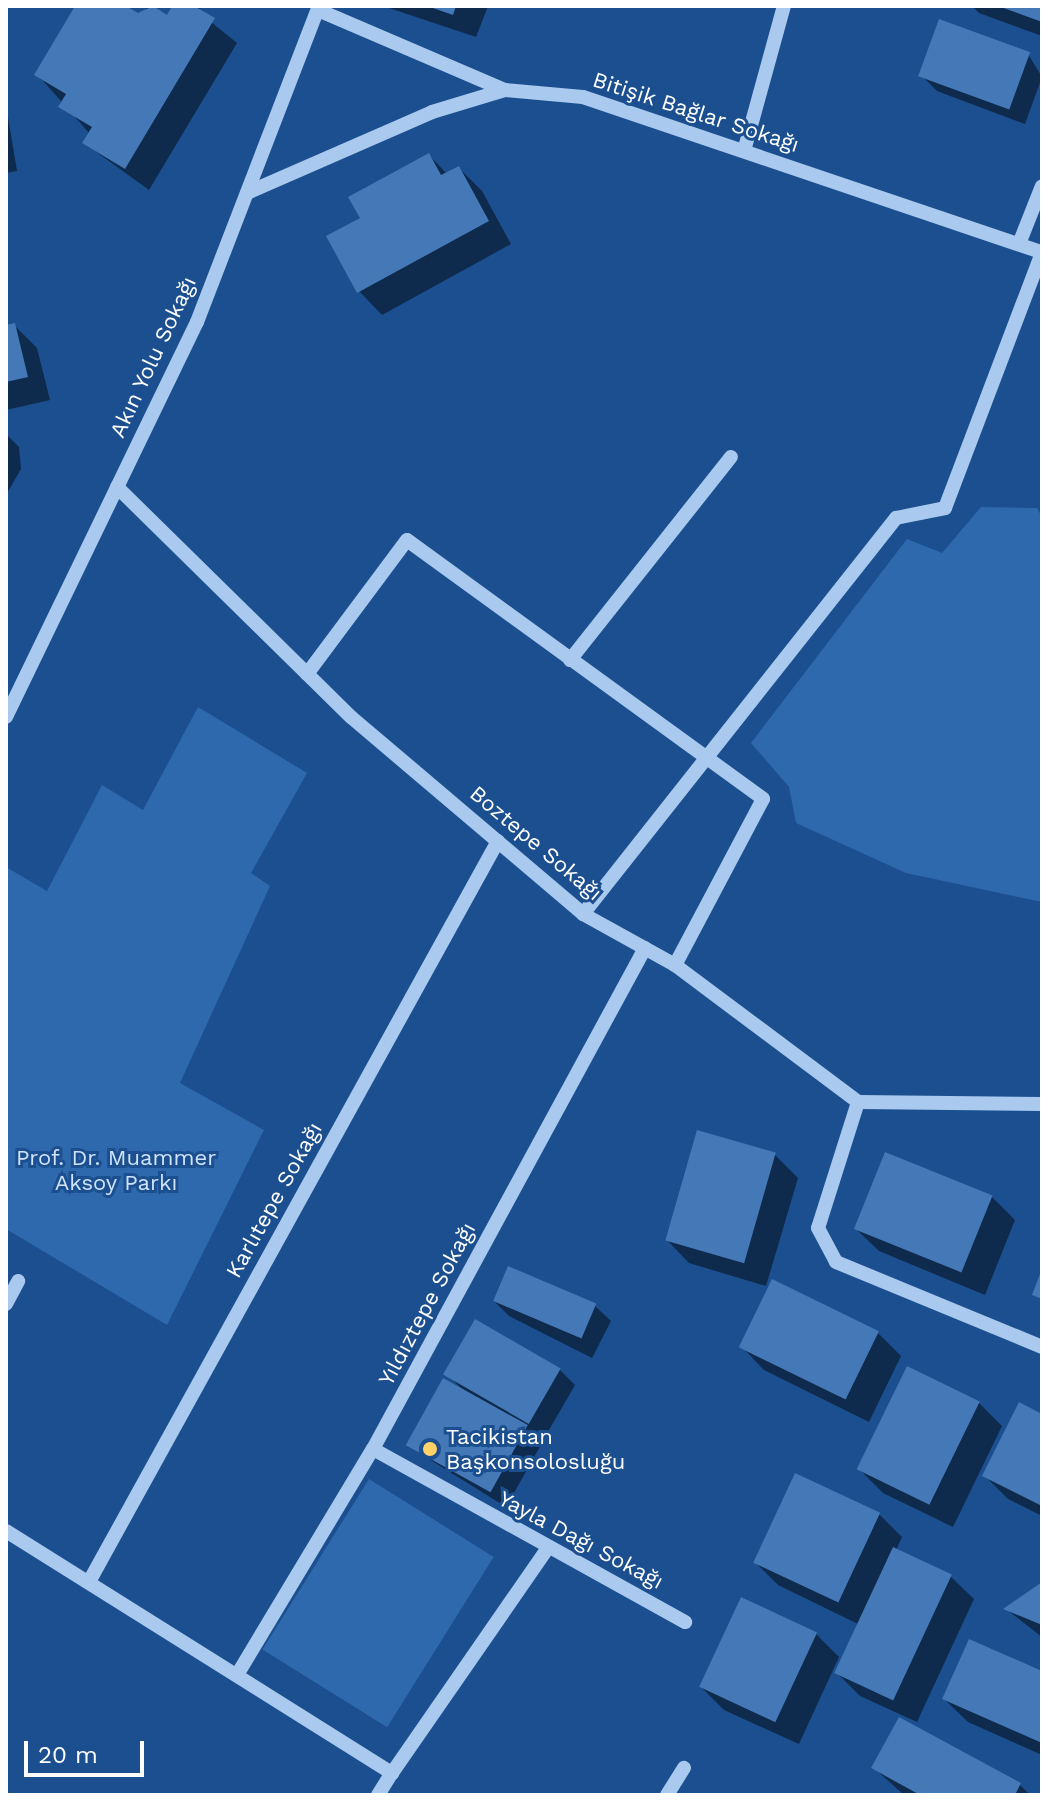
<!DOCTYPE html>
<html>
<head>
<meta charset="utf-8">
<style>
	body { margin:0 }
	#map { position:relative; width:1048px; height:1801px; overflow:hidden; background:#1b4f8f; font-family:"Work Sans",sans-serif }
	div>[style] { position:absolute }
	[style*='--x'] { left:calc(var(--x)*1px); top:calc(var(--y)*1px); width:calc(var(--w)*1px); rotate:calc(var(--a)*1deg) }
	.green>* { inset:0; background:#2e69ad; transform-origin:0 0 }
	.shadow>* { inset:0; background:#0007 }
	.building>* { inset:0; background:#4478b7; transform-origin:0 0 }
	.minor>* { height:14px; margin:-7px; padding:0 7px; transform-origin:7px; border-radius:7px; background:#a9c9ee }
	.dots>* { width:22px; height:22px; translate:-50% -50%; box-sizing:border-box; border:4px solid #1b4f8f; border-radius:50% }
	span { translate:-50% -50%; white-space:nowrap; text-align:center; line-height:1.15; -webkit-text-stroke:6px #1b4f8f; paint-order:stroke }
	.street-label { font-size:22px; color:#fff }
	.park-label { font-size:22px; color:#cfe3fa }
	.poi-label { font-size:22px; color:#fff }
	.left { translate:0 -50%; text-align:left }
	.frame { position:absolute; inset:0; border:8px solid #fff; pointer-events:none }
	.scale { position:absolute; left:24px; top:1741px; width:120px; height:36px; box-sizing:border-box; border:4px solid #fff; border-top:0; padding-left:10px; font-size:24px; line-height:28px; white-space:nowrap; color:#fff; -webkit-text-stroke:6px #1b4f8f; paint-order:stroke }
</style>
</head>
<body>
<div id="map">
	<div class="green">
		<i style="clip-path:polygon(981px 507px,1037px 508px,1042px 517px,1042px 902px,906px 873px,796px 823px,789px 787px,751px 743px,907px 539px,942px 553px)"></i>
		<i style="clip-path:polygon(198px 707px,307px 773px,251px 873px,270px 886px,180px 1083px,264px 1130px,167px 1325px,6px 1229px,6px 867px,47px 891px,102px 785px,143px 810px)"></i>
		<i style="left:369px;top:1479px;width:147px;height:201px;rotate:32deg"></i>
	</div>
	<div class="shadow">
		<i style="clip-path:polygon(78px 6px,122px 6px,139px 16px,149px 6px,168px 17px,175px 6px,217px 6px,195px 9px,237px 43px,149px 190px,84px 143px,90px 134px,37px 74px)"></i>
		<i style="clip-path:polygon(383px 6px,488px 6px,476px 37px)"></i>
		<i style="clip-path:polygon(972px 6px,1042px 6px,1042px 36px,979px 13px)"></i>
		<i style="clip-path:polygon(1028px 54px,1042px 77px,1025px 124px,937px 91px,921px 75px)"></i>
		<i style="clip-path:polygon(6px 105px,17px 171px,6px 173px)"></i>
		<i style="clip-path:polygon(429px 155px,447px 174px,459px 168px,482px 191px,511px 244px,382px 315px,359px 291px)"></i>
		<i style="clip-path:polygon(14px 325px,37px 348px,50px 400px,6px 410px,6px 327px)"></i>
		<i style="clip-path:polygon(6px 434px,19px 447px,21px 469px,6px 495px)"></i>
		<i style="clip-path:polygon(775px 1155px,798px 1178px,766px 1286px,689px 1263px,666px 1239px)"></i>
		<i style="clip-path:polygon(992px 1197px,1015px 1220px,985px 1295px,879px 1251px,855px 1228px)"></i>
		<i style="clip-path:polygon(493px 1300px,595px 1306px,611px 1321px,592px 1358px,509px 1316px)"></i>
		<i style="clip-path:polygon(878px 1333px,901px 1356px,869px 1422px,764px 1370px,741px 1346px)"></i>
		<i style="clip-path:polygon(559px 1369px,575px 1385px,545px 1437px,529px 1429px,542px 1443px,506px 1507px,408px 1446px,462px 1389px,446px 1373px)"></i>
		<i style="clip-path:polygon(979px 1403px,1002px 1426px,953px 1527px,883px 1493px,860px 1470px)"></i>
		<i style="clip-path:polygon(1042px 1416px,1042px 1516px,1008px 1499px,984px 1475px)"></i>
		<i style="clip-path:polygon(879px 1514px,902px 1537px,896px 1550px,950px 1576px,974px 1599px,917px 1722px,860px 1696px,837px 1673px,860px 1625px,778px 1585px,755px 1562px)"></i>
		<i style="clip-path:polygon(1042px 1585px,1042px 1637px,1006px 1609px)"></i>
		<i style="clip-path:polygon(816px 1634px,839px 1657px,799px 1744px,724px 1710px,701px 1687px)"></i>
		<i style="clip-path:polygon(1042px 1673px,1042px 1755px,968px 1722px,944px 1699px)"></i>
		<i style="clip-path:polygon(874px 1768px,1020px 1785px,1030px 1795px,904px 1795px)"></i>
	</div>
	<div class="building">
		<i style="clip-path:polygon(75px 6px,126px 6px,138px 13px,153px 6px,167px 15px,172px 6px,194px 6px,215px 18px,125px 169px,82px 143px,92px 127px,58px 107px,66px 94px,34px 75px)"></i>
		<i style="clip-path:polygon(427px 6px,456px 6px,453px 15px)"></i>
		<i style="clip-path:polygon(998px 6px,1042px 6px,1042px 22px)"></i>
		<i style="left:939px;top:19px;width:97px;height:61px;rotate:20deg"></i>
		<i style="clip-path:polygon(429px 153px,441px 175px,459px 166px,489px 221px,357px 293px,326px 236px,360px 218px,348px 197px)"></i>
		<i style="clip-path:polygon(15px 323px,28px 377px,6px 382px,6px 325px)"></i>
		<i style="left:697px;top:1130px;width:82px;height:115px;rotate:16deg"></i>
		<i style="left:885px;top:1152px;width:116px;height:83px;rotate:22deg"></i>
		<i style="left:508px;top:1266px;width:96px;height:38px;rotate:23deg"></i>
		<i style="clip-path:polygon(1042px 1269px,1042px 1299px,1032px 1295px)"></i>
		<i style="left:772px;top:1279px;width:119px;height:76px;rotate:26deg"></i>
		<i style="left:475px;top:1319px;width:99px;height:64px;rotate:30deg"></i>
		<i style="left:907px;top:1366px;width:81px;height:115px;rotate:26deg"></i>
		<i style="left:443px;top:1378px;width:97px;height:77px;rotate:29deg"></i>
		<i style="clip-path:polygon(1019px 1402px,1042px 1414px,1042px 1506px,982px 1476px)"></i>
		<i style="left:795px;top:1473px;width:94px;height:99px;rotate:25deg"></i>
		<i style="left:893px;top:1547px;width:65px;height:139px;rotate:25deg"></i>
		<i style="clip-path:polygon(1042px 1582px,1042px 1625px,1003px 1609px)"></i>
		<i style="left:741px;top:1597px;width:84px;height:99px;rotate:25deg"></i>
		<i style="clip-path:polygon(969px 1639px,1042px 1671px,1042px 1743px,942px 1699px)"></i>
		<i style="clip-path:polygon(899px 1717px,1021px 1783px,1015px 1795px,920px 1795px,871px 1768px)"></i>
	</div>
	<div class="minor">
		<i style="--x:318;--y:10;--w:203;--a:23.2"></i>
		<i style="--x:744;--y:151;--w:150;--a:-74.6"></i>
		<i style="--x:247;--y:193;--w:202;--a:-23.6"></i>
		<i style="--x:432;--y:112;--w:76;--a:-16.8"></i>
		<i style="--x:505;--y:90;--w:78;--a:5.1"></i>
		<i style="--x:583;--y:97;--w:484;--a:18.7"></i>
		<i style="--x:1019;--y:244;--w:62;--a:-68.4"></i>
		<i style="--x:117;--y:487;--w:328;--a:44.5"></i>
		<i style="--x:351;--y:717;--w:304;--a:40.3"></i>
		<i style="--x:583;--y:914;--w:105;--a:29"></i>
		<i style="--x:675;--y:965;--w:229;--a:36.8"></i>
		<i style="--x:858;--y:1102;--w:184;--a:0.6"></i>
		<i style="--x:570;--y:660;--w:259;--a:-51.6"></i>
		<i style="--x:307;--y:674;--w:167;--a:-53.3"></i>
		<i style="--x:407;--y:540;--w:440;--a:36"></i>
		<i style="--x:763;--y:799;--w:188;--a:117.9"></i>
		<i style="--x:6;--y:717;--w:439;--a:-64.2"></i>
		<i style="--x:197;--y:322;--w:339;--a:-68.9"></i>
		<i style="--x:583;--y:914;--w:505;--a:-51.68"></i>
		<i style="--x:896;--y:518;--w:50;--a:-11.5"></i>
		<i style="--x:945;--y:508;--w:273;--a:-69.2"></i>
		<i style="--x:858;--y:1102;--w:132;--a:107.6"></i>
		<i style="--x:818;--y:1228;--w:38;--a:62"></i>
		<i style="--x:836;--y:1262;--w:223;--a:22.4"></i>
		<i style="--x:6;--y:1304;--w:26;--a:-62"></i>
		<i style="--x:373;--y:1449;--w:357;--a:29"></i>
		<i style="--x:6;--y:1531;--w:456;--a:32.1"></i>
		<i style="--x:392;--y:1773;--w:272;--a:-55.3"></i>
		<i style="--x:90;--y:1580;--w:844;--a:-61.1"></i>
		<i style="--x:237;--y:1675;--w:264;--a:-59"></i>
		<i style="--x:373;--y:1449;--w:570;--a:-61.5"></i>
		<i style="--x:378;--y:1795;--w:26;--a:-58"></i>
		<i style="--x:667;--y:1795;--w:32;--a:-58"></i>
	</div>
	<div class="dots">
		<i style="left:430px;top:1449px;background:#ffd166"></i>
	</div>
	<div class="street-label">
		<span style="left:696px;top:112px;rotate:18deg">Bitişik Bağlar Sokağı</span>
		<span style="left:153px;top:357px;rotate:-65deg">Akın Yolu Sokağı</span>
		<span style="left:536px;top:843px;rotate:40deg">Boztepe Sokağı</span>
		<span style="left:274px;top:1200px;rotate:-61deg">Karlıtepe Sokağı</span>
		<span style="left:427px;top:1304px;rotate:-62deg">Yıldıztepe Sokağı</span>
		<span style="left:581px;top:1540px;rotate:28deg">Yayla Dağı Sokağı</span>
	</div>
	<div class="park-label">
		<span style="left:116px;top:1170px">Prof. Dr. Muammer<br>Aksoy Parkı</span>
	</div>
	<div class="poi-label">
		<span class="left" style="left:446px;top:1449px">Tacikistan<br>Başkonsolosluğu</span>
	</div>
	<div class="frame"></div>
	<div class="scale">20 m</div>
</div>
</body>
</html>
